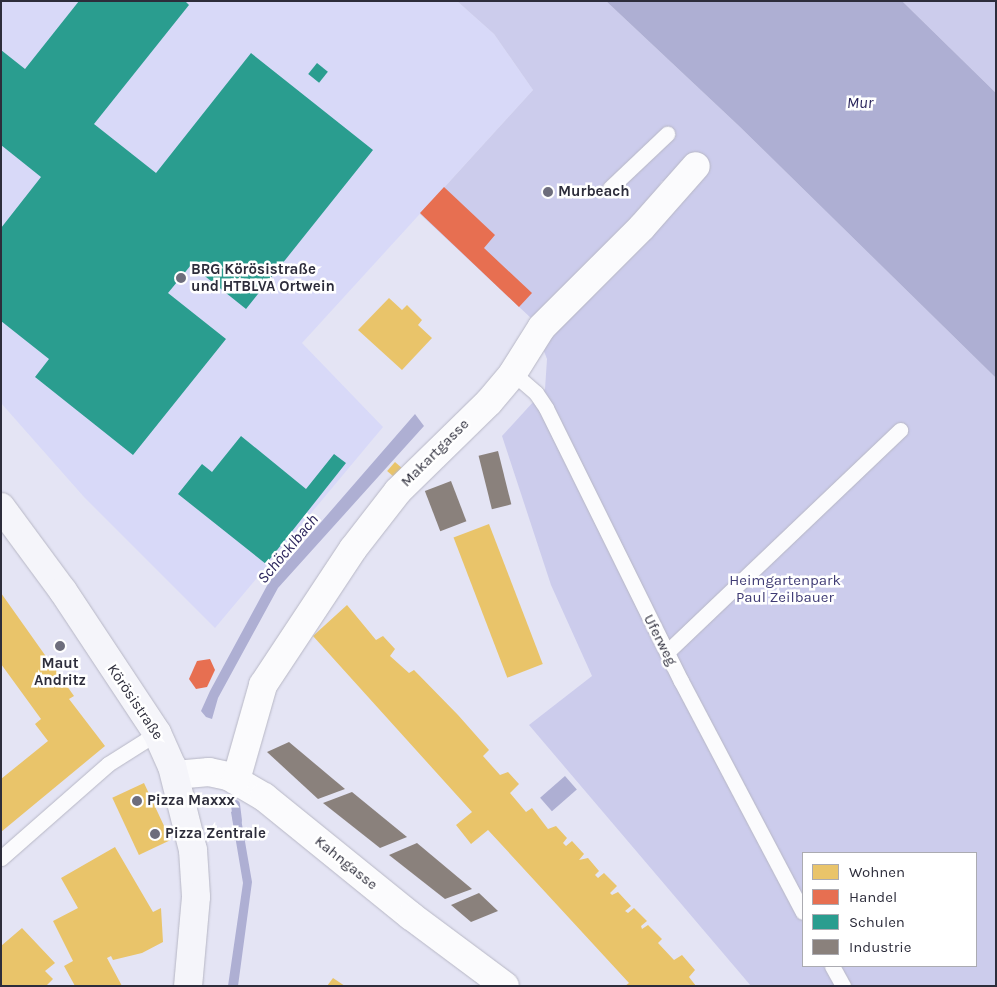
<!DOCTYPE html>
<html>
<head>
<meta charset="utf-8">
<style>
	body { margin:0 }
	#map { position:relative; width:997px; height:987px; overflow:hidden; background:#e4e4f4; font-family:Karla,sans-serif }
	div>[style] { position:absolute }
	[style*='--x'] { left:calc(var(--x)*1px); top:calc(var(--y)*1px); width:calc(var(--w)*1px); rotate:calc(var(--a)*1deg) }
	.built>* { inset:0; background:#d8d9f8 }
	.green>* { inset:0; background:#ccccec }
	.water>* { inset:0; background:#aeafd3; transform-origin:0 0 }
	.homes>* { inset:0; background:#e9c46a; transform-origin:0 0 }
	.shops>* { inset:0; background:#e76f51 }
	.schools>* { inset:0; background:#2a9d8f; transform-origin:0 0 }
	.industry>* { inset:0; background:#8a817c; transform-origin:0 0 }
	.stream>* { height:9px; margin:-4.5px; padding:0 4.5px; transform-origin:4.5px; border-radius:4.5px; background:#aeafd3 }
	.roads { filter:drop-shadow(0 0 1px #b7b7c5) drop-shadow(0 0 1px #b7b7c5) }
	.lane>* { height:15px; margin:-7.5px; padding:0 7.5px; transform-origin:7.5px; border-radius:7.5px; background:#fbfbfd }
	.street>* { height:28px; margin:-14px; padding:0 14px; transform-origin:14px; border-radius:14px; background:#fbfbfd }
	.secondary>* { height:28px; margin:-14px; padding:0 14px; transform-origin:14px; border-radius:14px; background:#f5f5fa }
	.dots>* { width:14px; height:14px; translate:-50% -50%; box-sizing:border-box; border:2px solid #fff; border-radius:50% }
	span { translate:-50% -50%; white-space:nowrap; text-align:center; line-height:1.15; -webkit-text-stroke:5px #fff; paint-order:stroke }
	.poi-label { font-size:15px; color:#2d2d3b; font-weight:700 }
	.left { translate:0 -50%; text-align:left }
	.street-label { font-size:15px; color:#2d2d3b }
	.park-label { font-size:15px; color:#3f3b74 }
	.water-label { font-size:16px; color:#2a245b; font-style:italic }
	.frame { position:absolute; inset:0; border:2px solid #2d2d3b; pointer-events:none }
	.legend { position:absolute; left:802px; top:852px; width:175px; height:115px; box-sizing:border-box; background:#fff; border:1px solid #ababb1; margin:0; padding:6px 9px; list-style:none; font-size:15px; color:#2d2d3b }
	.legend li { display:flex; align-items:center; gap:10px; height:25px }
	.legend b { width:25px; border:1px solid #ababb1 }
</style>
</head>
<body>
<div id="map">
	<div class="built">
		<i style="clip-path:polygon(1px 1px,457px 1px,494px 34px,533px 90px,302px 343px,383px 427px,215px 628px,84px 497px,1px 403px)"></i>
	</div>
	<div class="green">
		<i style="clip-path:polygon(evenodd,457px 1px,606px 1px,739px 126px,996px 378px,996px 986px,751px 986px,529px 725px,592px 676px,551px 585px,502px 436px,545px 389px,547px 359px,542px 346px,694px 189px,662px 181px,649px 203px,532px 319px,420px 214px,533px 90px,494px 34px,457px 1px,803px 853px,976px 853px,976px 966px,803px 966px,803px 853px)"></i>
		<i style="clip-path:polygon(902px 1px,996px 1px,996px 93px)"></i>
	</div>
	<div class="water">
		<i style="clip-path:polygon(606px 1px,902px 1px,996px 93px,996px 378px,739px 126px)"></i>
		<i style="clip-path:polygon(415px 414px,424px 426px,278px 588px,218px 698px,212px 719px,206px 717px,201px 711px,210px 691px,269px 582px)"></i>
		<i style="left:565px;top:776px;width:18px;height:33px;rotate:49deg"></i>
		<i style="clip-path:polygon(239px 807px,252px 882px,238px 986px,228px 986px,243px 883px,231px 812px)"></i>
	</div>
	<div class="homes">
		<i style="clip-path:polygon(389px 298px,402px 310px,407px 305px,422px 320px,418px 325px,432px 338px,402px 370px,358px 330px)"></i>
		<i style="left:395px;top:462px;width:11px;height:12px;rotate:41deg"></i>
		<i style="left:489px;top:524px;width:150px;height:38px;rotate:69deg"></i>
		<i style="clip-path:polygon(1px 593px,74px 696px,69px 699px,105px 746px,1px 832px,1px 779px,48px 741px,35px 724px,41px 719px,1px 664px)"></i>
		<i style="clip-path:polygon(347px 605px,376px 640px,383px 636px,395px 649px,390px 656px,409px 673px,414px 670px,458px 715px,489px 750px,483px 756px,500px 775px,508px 772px,519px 784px,510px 793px,526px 812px,532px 808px,548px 829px,556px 826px,567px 838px,563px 843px,566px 846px,572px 841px,584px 854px,579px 860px,588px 858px,599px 871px,595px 875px,598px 878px,604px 873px,617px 886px,610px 893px,612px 895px,618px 892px,631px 906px,625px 911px,628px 913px,634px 908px,647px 921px,641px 926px,642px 929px,648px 925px,662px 939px,658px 943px,674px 960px,682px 955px,695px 970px,689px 977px,696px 986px,625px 986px,629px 983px,488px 830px,471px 844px,456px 825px,472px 812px,313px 636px)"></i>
		<i style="left:144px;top:783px;width:63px;height:35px;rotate:65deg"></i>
		<i style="clip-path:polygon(115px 847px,153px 912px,161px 908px,163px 942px,142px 953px,113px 960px,111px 956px,107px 958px,122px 986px,75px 986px,64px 966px,73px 961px,53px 921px,78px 908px,61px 878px)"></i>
		<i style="clip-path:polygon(22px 928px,55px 963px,45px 971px,53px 979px,46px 986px,1px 986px,1px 946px)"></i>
		<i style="clip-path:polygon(333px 978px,345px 986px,327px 986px)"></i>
	</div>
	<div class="shops">
		<i style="clip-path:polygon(444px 187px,495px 235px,484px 248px,532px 293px,519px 307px,420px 213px)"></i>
		<i style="clip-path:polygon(210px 659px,215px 670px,207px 687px,196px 689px,189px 679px,197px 661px)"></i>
	</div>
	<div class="schools">
		<i style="clip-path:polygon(79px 1px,185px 1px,189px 5px,94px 124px,156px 173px,251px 53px,373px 150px,246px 309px,191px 265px,168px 293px,226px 339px,133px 455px,35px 377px,49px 359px,1px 321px,1px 228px,41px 177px,1px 145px,1px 50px,25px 69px)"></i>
		<i style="left:317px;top:63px;width:14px;height:14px;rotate:39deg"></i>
		<i style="clip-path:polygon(241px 436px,306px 489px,334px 454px,346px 463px,266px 564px,178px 494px,202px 464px,212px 472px)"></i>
	</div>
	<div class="industry">
		<i style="left:498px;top:451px;width:55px;height:20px;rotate:76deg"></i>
		<i style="left:451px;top:481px;width:43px;height:28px;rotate:69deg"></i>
		<i style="clip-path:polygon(289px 742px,345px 789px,318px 799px,267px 752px)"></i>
		<i style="clip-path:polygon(352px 792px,407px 837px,380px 848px,323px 803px)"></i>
		<i style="clip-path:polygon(417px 843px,472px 889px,445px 899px,389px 855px)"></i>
		<i style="clip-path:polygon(479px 893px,498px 911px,471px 922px,451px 905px)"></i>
	</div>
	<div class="stream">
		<i style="--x:235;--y:804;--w:16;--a:83"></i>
	</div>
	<div class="roads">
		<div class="lane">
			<i style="--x:610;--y:188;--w:79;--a:-43.5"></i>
			<i style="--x:513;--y:373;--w:30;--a:41"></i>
			<i style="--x:536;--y:393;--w:18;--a:56"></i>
			<i style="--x:546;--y:408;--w:305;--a:63.7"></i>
			<i style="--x:681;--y:681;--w:261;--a:62.2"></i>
			<i style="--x:667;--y:652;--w:322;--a:-43.6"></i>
			<i style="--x:1;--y:858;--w:142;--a:-41.3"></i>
			<i style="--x:108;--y:764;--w:58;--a:-32.3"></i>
			<i style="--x:832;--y:966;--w:23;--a:61"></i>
		</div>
		<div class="street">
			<i style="--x:175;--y:775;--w:34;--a:-5"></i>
			<i style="--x:209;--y:772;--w:19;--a:12"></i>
			<i style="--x:228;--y:776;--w:42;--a:30.3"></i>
			<i style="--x:264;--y:797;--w:189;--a:39"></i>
			<i style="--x:411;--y:916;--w:117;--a:36.7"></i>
			<i style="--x:236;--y:780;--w:99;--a:-74.1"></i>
			<i style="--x:263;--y:685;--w:163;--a:-56.5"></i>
			<i style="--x:353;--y:549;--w:73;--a:-52.2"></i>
			<i style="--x:398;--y:491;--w:127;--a:-44.4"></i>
			<i style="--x:489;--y:402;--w:38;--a:-50"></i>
			<i style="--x:513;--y:373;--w:54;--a:-57.8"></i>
			<i style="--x:542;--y:327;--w:141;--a:-45"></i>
			<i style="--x:642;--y:227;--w:81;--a:-48.5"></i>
		</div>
		<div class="secondary">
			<i style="--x:1;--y:507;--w:104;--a:53.6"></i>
			<i style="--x:63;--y:591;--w:170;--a:56.5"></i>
			<i style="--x:157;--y:733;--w:36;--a:66"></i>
			<i style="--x:172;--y:766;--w:87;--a:76"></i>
			<i style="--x:193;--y:850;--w:47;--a:86.3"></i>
			<i style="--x:196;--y:897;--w:89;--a:95.1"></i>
		</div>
	</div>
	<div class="dots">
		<i style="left:548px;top:192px;background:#6d6d7c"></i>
		<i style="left:181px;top:278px;background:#6d6d7c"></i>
		<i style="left:60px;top:646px;background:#6d6d7c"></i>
		<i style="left:137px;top:801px;background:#6d6d7c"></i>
		<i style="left:155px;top:834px;background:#6d6d7c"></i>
	</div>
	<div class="poi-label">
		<span class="left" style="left:558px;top:192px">Murbeach</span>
		<span class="left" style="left:191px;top:278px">BRG Körösistraße<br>und HTBLVA Ortwein</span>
		<span style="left:60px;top:672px">Maut<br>Andritz</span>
		<span class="left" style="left:147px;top:801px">Pizza Maxxx</span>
		<span class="left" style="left:165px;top:834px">Pizza Zentrale</span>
	</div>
	<div class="street-label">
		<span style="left:435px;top:453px;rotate:-45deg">Makartgasse</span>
		<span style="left:660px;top:640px;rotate:63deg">Uferweg</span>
		<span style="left:135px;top:702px;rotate:56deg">Körösistraße</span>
		<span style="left:346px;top:863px;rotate:39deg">Kahngasse</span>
	</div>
	<div class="park-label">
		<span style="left:785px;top:589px">Heimgartenpark<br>Paul Zeilbauer</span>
	</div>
	<div class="water-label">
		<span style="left:860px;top:103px">Mur</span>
		<span style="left:288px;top:549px;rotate:-50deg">Schöcklbach</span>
	</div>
	<div class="frame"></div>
	<ul class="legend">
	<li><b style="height:14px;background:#e9c46a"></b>Wohnen</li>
	<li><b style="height:14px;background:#e76f51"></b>Handel</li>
	<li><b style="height:14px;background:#2a9d8f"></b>Schulen</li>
	<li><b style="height:14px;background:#8a817c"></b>Industrie</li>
	</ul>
</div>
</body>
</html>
